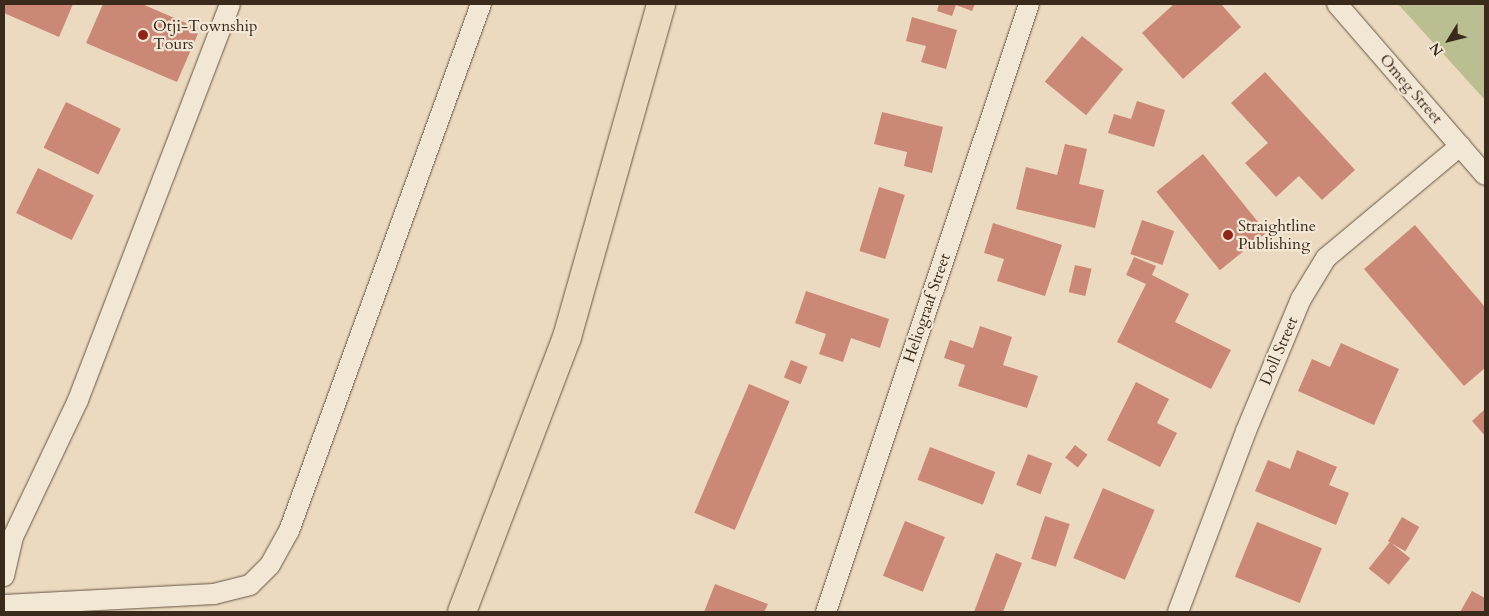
<!DOCTYPE html>
<html>
<head>
<meta charset="utf-8">
<style>
	body { margin:0 }
	#map { position:relative; width:1489px; height:616px; overflow:hidden; background:#ebdabf; font-family:Cardo,serif }
	div>[style] { position:absolute }
	[style*='--x'] { left:calc(var(--x)*1px); top:calc(var(--y)*1px); width:calc(var(--w)*1px); rotate:calc(var(--a)*1deg) }
	.green>* { inset:0; background:#babe90 }
	.building>* { inset:0; background:#cc8876; transform-origin:0 0 }
	.roads { filter:drop-shadow(0 0 1px #665645) drop-shadow(0 0 1px #665645) }
	.minor>* { height:20px; margin:-10px; padding:0 10px; transform-origin:10px; border-radius:10px; background:#f2e7d5 }
	.trunk>* { height:28px; margin:-14px; padding:0 14px; transform-origin:14px; border-radius:14px; background:#ebdabf }
	.dots>* { width:14px; height:14px; translate:-50% -50%; box-sizing:border-box; border:2px solid #f2e7d5; border-radius:50% }
	span { translate:-50% -50%; white-space:nowrap; text-align:center; line-height:1.15; -webkit-text-stroke:4.5px #f2e7d5; paint-order:stroke }
	.poi-label { font-size:16px; color:#392a1c }
	.left { translate:0 -50%; text-align:left }
	.street-label { font-size:16px; color:#392a1c }
	.frame { position:absolute; inset:0; border:5px solid #392a1c; pointer-events:none }
	.north { position:absolute; left:1424px; top:15px; width:50px; height:50px; -webkit-text-stroke:4px #f2e7d5; paint-order:stroke; rotate:234deg; font-size:14px; font-weight:700; line-height:20px; text-align:center; color:#392a1c }
	.north::after { content:''; display:block; margin:auto; width:18px; height:22px; background:#392a1c; clip-path:polygon(50% 0,100% 100%,50% 72%,0 100%) }
</style>
</head>
<body>
<div id="map">
	<div class="green">
		<i style="clip-path:polygon(1398px 4px,1485px 4px,1485px 100px)"></i>
	</div>
	<div class="building">
		<i style="clip-path:polygon(4px 4px,73px 4px,59px 37px,4px 13px)"></i>
		<i style="clip-path:polygon(103px 4px,142px 4px,200px 29px,177px 82px,86px 43px)"></i>
		<i style="clip-path:polygon(939px 4px,975px 4px,972px 11px,956px 5px,952px 16px,937px 11px)"></i>
		<i style="clip-path:polygon(1174px 4px,1221px 4px,1241px 27px,1183px 79px,1142px 33px)"></i>
		<i style="clip-path:polygon(912px 17px,957px 30px,946px 69px,921px 62px,926px 46px,906px 41px)"></i>
		<i style="left:1082px;top:36px;width:53px;height:59px;rotate:39deg"></i>
		<i style="clip-path:polygon(1265px 72px,1355px 170px,1322px 200px,1299px 176px,1276px 197px,1245px 163px,1268px 143px,1231px 103px)"></i>
		<i style="clip-path:polygon(1137px 101px,1165px 110px,1154px 147px,1108px 133px,1114px 114px,1131px 119px)"></i>
		<i style="left:66px;top:102px;width:61px;height:51px;rotate:26deg"></i>
		<i style="clip-path:polygon(882px 112px,943px 127px,932px 173px,904px 166px,907px 152px,874px 144px)"></i>
		<i style="clip-path:polygon(1065px 144px,1087px 149px,1079px 184px,1104px 190px,1095px 228px,1016px 209px,1026px 167px,1057px 175px)"></i>
		<i style="left:1203px;top:154px;width:101px;height:60px;rotate:51deg"></i>
		<i style="left:38px;top:168px;width:62px;height:50px;rotate:26deg"></i>
		<i style="left:879px;top:187px;width:27px;height:67px;rotate:17deg"></i>
		<i style="left:1142px;top:220px;width:34px;height:36px;rotate:19deg"></i>
		<i style="clip-path:polygon(993px 223px,1062px 245px,1045px 296px,997px 281px,1004px 259px,984px 253px)"></i>
		<i style="clip-path:polygon(1415px 225px,1485px 307px,1485px 368px,1464px 386px,1364px 269px)"></i>
		<i style="clip-path:polygon(1134px 257px,1156px 266px,1152px 275px,1189px 294px,1175px 322px,1231px 350px,1211px 389px,1117px 342px,1146px 284px,1126px 275px)"></i>
		<i style="left:1075px;top:265px;width:17px;height:28px;rotate:13deg"></i>
		<i style="clip-path:polygon(806px 291px,889px 319px,880px 348px,851px 338px,843px 362px,819px 354px,826px 334px,795px 323px)"></i>
		<i style="clip-path:polygon(980px 326px,1012px 337px,1003px 365px,1038px 376px,1027px 408px,958px 386px,965px 365px,944px 358px,950px 340px,973px 348px)"></i>
		<i style="clip-path:polygon(1341px 343px,1399px 369px,1374px 425px,1298px 391px,1312px 359px,1330px 367px)"></i>
		<i style="left:791px;top:360px;width:18px;height:19px;rotate:22deg"></i>
		<i style="clip-path:polygon(1136px 382px,1169px 399px,1157px 423px,1177px 433px,1160px 467px,1107px 440px)"></i>
		<i style="left:749px;top:384px;width:44px;height:140px;rotate:23deg"></i>
		<i style="clip-path:polygon(1485px 409px,1485px 436px,1472px 421px)"></i>
		<i style="left:1075px;top:445px;width:16px;height:16px;rotate:38deg"></i>
		<i style="left:930px;top:447px;width:70px;height:35px;rotate:21deg"></i>
		<i style="clip-path:polygon(1297px 450px,1337px 467px,1329px 485px,1349px 493px,1336px 525px,1255px 491px,1268px 460px,1290px 469px)"></i>
		<i style="left:1028px;top:454px;width:26px;height:33px;rotate:21deg"></i>
		<i style="left:1103px;top:488px;width:56px;height:76px;rotate:23deg"></i>
		<i style="left:1045px;top:516px;width:26px;height:45px;rotate:18deg"></i>
		<i style="left:1402px;top:517px;width:20px;height:28px;rotate:30deg"></i>
		<i style="left:905px;top:521px;width:43px;height:59px;rotate:22deg"></i>
		<i style="left:1257px;top:522px;width:70px;height:59px;rotate:22deg"></i>
		<i style="left:1390px;top:542px;width:26px;height:34px;rotate:39deg"></i>
		<i style="clip-path:polygon(996px 553px,1022px 563px,1003px 612px,974px 612px)"></i>
		<i style="clip-path:polygon(715px 584px,768px 604px,764px 612px,704px 612px)"></i>
		<i style="clip-path:polygon(1472px 591px,1485px 598px,1485px 612px,1460px 612px)"></i>
	</div>
	<div class="roads">
		<div class="minor">
			<i style="--x:1337;--y:4;--w:226;--a:49.1"></i>
			<i style="--x:4;--y:576;--w:40;--a:-77"></i>
			<i style="--x:13;--y:537;--w:152;--a:-64.6"></i>
			<i style="--x:78;--y:400;--w:424;--a:-69"></i>
			<i style="--x:4;--y:605;--w:210;--a:-3"></i>
			<i style="--x:214;--y:594;--w:37;--a:-14"></i>
			<i style="--x:250;--y:585;--w:28;--a:-45"></i>
			<i style="--x:270;--y:565;--w:39;--a:-61"></i>
			<i style="--x:289;--y:531;--w:561;--a:-69.98"></i>
			<i style="--x:826;--y:612;--w:641;--a:-71.54"></i>
			<i style="--x:1178;--y:612;--w:193;--a:-69.4"></i>
			<i style="--x:1246;--y:431;--w:143;--a:-67.4"></i>
			<i style="--x:1301;--y:299;--w:48;--a:-58.6"></i>
			<i style="--x:1326;--y:258;--w:175;--a:-39.9"></i>
		</div>
		<div class="trunk">
			<i style="--x:462;--y:612;--w:294;--a:-69.1"></i>
			<i style="--x:567;--y:337;--w:346;--a:-74.2"></i>
		</div>
	</div>
	<div class="dots">
		<i style="left:143px;top:35px;background:#8f2418"></i>
		<i style="left:1228px;top:235px;background:#8f2418"></i>
	</div>
	<div class="poi-label">
		<span class="left" style="left:153px;top:35px">Otji-Township<br>Tours</span>
		<span class="left" style="left:1238px;top:235px">Straightline<br>Publishing</span>
	</div>
	<div class="street-label">
		<span style="left:1411px;top:89px;rotate:49deg">Omeg Street</span>
		<span style="left:927px;top:308px;rotate:-71deg">Heliograaf Street</span>
		<span style="left:1279px;top:351px;rotate:-67deg">Doll Street</span>
	</div>
	<div class="frame"></div>
	<div class="north">N</div>
</div>
</body>
</html>
